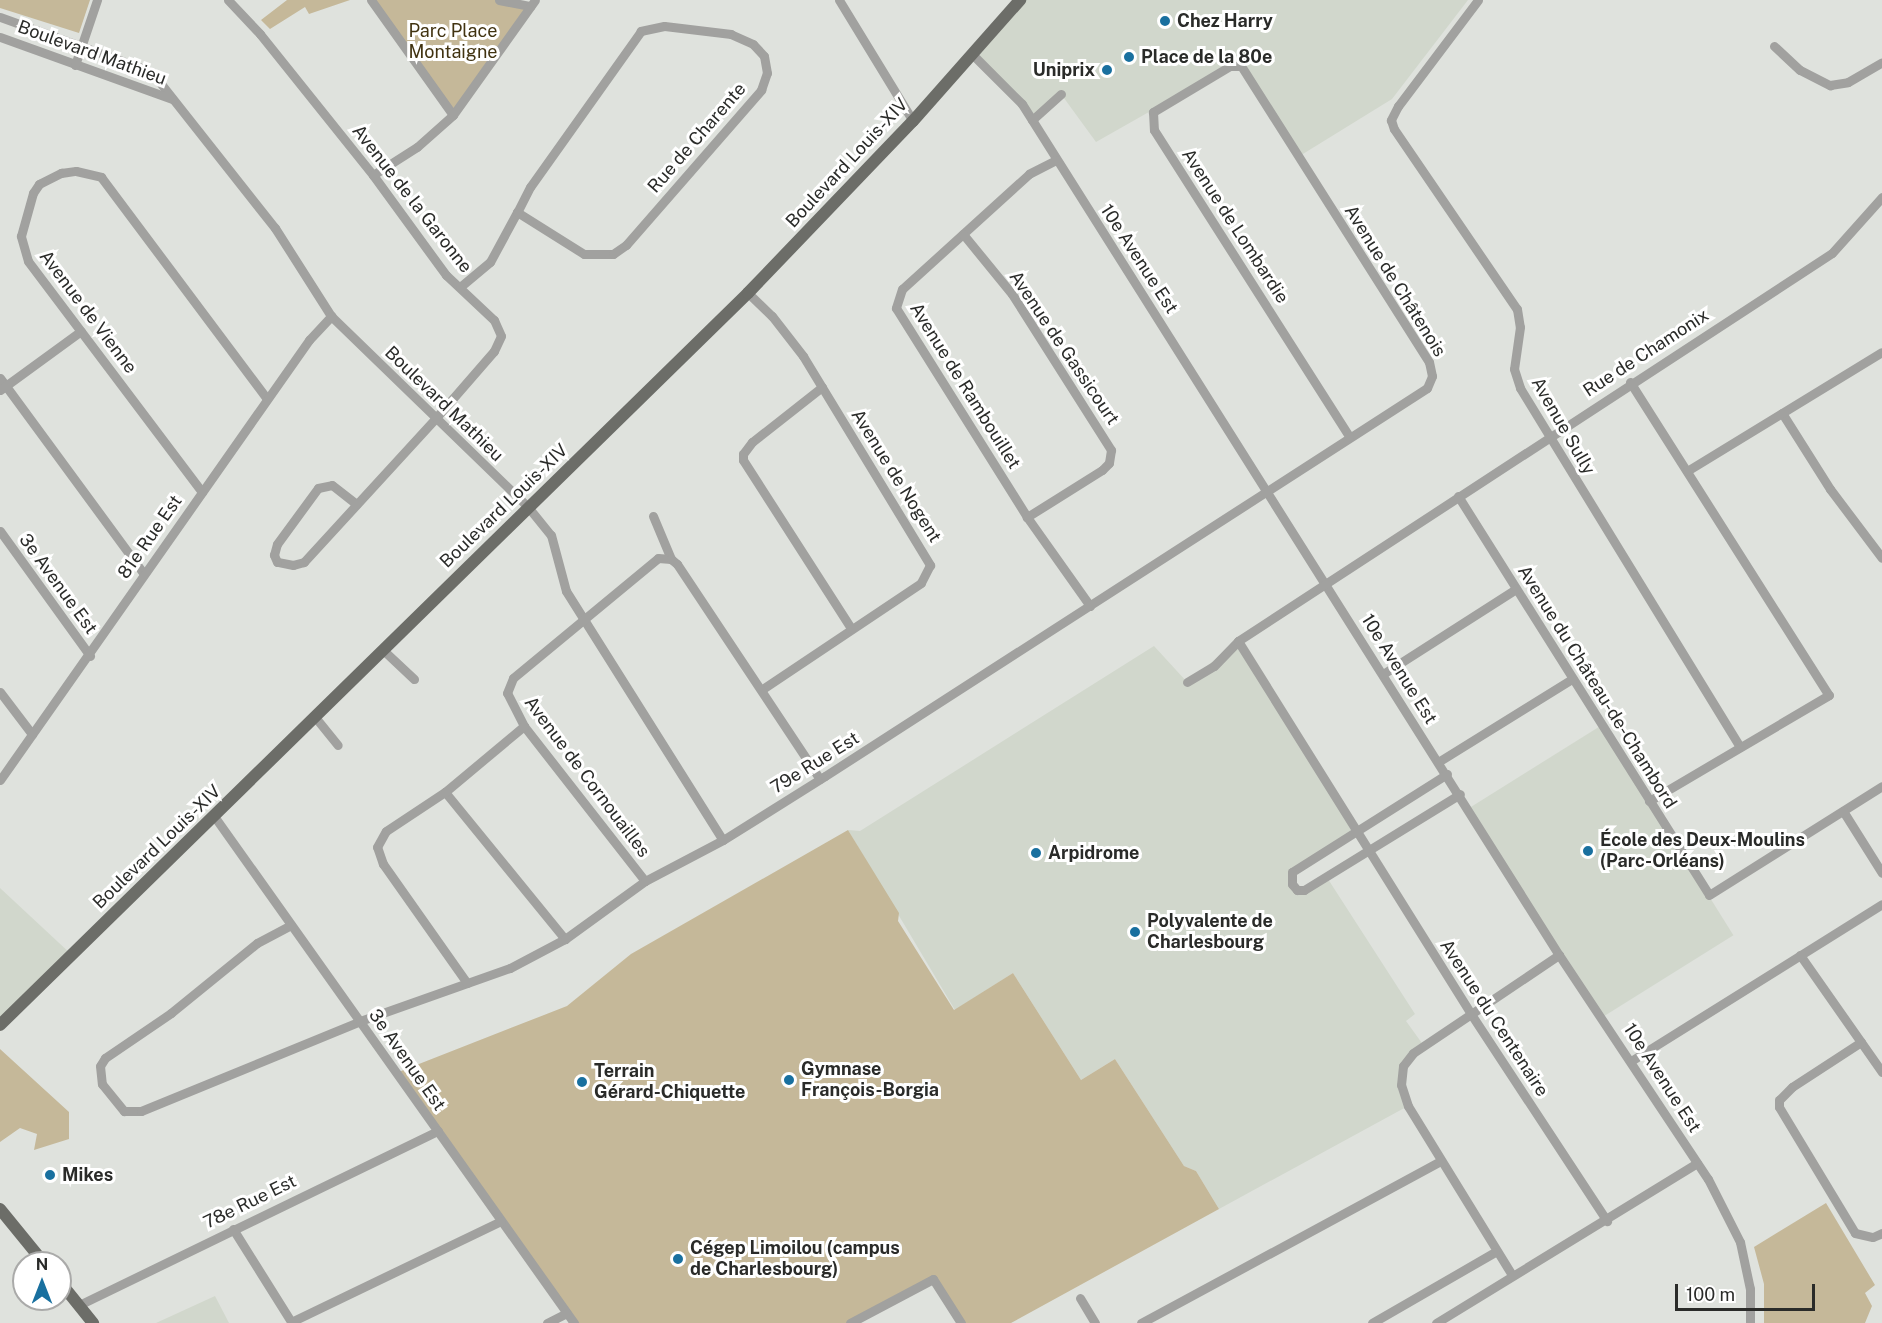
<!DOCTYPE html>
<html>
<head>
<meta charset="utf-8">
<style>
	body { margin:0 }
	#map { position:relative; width:1882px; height:1323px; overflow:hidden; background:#dfe2dd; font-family:"Public Sans",sans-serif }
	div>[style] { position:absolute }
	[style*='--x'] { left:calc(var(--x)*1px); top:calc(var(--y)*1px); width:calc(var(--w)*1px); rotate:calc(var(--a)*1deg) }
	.built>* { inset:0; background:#d1d7cc; transform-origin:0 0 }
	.green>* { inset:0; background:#c5b899 }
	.minor>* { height:9px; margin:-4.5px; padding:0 4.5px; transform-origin:4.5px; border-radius:4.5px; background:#a1a19f }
	.major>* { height:12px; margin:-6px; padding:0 6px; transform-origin:6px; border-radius:6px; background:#6c6d68 }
	.dots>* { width:16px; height:16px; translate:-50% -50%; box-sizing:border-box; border:3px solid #fff; border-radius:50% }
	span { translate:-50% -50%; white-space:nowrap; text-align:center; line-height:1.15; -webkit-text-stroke:6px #fff; paint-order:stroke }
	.poi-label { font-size:18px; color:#2a2b29; font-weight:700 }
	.left { translate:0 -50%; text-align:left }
	.right { translate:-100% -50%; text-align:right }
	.park-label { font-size:18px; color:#413311 }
	.street-label { font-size:18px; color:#2a2b29 }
	.north { position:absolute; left:12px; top:1251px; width:60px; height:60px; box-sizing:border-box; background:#fff; border:2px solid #aaaaa9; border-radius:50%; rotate:0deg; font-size:16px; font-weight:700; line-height:24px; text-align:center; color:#2a2b29 }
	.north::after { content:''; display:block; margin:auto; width:21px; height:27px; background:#19709f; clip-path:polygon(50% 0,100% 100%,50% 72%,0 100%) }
	.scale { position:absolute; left:1675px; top:1284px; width:140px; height:27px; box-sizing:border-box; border:3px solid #2a2b29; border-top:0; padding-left:8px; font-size:18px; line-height:21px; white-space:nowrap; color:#2a2b29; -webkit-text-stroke:4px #fff; paint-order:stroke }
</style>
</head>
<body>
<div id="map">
	<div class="built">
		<i style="clip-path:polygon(1020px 0,1468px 0,1392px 99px,1298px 157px,1240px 66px,1230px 66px,1096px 142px,1061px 94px,1032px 120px,973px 55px)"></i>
		<i style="clip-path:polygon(1238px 641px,1356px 830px,1292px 872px,1297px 890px,1326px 876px,1415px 1014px,1406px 1021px,1424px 1046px,1403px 1066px,1408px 1106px,1219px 1209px,1196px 1171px,1184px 1166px,1115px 1059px,1081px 1080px,1013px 973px,955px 1010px,848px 830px,860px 831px,1154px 646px,1187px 682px)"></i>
		<i style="left:1602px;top:725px;width:248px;height:157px;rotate:58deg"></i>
		<i style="clip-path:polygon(0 888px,72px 955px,0 1025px)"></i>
		<i style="clip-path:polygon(215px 1296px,229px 1323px,156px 1323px)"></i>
	</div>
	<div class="green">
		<i style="clip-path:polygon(0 0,90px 0,79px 33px,0 8px)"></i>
		<i style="clip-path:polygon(287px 0,350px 0,309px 14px,305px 7px,270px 29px,261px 20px)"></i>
		<i style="clip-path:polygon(371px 0,499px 0,530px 6px,453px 115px)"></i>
		<i style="clip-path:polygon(848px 830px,899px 913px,898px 921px,954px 1010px,1013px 973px,1081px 1080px,1115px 1059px,1184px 1166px,1196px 1171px,1219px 1209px,1011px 1323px,961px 1323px,932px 1279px,850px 1323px,574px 1323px,396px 1073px,567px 1006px,631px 954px)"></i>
		<i style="clip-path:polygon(0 1049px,69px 1112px,69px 1139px,34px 1150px,37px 1134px,20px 1128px,0 1142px)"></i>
		<i style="clip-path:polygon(1826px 1203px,1875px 1285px,1865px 1293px,1872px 1306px,1865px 1323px,1764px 1323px,1764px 1284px,1754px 1247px)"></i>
	</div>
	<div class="minor">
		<i style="--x:228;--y:0;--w:47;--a:46.7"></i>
		<i style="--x:260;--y:34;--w:181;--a:51.3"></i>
		<i style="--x:373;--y:175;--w:124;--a:53.9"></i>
		<i style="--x:446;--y:275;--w:66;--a:43.2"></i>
		<i style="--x:494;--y:320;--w:17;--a:66"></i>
		<i style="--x:501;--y:336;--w:17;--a:115"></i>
		<i style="--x:494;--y:351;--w:91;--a:131"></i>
		<i style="--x:434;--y:420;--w:193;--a:132.5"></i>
		<i style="--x:304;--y:562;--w:11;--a:165"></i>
		<i style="--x:293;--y:565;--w:16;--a:-169"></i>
		<i style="--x:277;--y:562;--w:8;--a:-113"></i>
		<i style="--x:274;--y:555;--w:11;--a:-75"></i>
		<i style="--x:277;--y:544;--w:69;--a:-53.8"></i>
		<i style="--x:318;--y:488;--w:14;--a:-12"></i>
		<i style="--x:332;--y:485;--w:31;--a:38"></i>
		<i style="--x:371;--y:0;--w:141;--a:54.5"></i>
		<i style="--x:499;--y:0;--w:32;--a:11"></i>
		<i style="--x:839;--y:0;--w:142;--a:58.6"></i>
		<i style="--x:1478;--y:0;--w:133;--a:127"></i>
		<i style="--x:1398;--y:106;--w:16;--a:117"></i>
		<i style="--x:1391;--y:120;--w:9;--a:72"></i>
		<i style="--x:1394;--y:129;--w:218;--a:55.7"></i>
		<i style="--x:1517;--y:309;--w:18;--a:81"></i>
		<i style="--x:1520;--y:327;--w:42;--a:98.1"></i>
		<i style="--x:1514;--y:369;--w:20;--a:72"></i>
		<i style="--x:1520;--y:388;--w:421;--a:58.5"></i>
		<i style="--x:0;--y:17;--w:148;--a:19.8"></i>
		<i style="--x:139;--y:67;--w:23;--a:34"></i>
		<i style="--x:158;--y:80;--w:189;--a:51.7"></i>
		<i style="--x:275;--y:228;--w:104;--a:57.5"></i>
		<i style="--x:331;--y:316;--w:274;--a:44.1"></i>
		<i style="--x:528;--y:507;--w:36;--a:51"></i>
		<i style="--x:551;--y:535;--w:58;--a:75"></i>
		<i style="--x:566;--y:591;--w:294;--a:57.8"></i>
		<i style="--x:0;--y:37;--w:183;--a:19.8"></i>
		<i style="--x:1774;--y:46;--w:35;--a:43"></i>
		<i style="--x:1800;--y:70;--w:34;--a:27"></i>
		<i style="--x:1830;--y:85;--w:18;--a:-9"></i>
		<i style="--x:1848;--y:82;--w:39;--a:-30"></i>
		<i style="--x:973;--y:55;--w:69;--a:45"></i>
		<i style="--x:1022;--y:104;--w:1006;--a:57.75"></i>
		<i style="--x:1559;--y:955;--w:269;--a:56.4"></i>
		<i style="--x:1708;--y:1179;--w:71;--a:63.1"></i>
		<i style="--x:1740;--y:1242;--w:48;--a:78"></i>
		<i style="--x:1750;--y:1289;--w:34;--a:90"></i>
		<i style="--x:75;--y:65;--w:69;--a:-71.3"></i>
		<i style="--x:1032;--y:120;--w:39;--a:-42"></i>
		<i style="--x:1056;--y:160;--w:30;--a:153"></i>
		<i style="--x:1029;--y:174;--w:171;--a:137.8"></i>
		<i style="--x:902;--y:289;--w:20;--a:108"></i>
		<i style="--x:896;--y:308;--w:247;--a:57.9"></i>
		<i style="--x:1027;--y:517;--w:109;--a:54.7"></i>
		<i style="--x:373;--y:175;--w:52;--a:-32.5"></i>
		<i style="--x:417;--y:147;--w:48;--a:-41.6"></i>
		<i style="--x:453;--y:115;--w:141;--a:-54.5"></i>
		<i style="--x:963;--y:234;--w:77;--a:50.8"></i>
		<i style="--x:1012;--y:294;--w:185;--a:57.6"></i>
		<i style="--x:1111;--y:450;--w:13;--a:99"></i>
		<i style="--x:1109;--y:463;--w:10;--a:135"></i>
		<i style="--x:1102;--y:470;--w:89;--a:147.9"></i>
		<i style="--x:460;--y:287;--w:39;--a:-40"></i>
		<i style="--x:490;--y:262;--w:57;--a:-61.6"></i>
		<i style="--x:517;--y:212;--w:79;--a:32.1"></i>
		<i style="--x:584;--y:254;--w:29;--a:0"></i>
		<i style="--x:613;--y:254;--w:16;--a:-35"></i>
		<i style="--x:626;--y:245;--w:206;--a:-48.9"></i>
		<i style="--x:761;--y:90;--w:18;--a:-71"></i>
		<i style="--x:767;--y:73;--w:17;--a:-100"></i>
		<i style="--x:764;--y:56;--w:16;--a:-133"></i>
		<i style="--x:753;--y:44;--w:24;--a:-156"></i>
		<i style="--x:731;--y:34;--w:67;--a:-173.2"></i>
		<i style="--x:664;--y:26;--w:24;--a:168"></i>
		<i style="--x:641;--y:31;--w:191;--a:125.4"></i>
		<i style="--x:530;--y:187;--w:28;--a:117"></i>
		<i style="--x:748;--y:293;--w:33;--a:44"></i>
		<i style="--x:772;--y:316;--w:51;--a:52.2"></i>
		<i style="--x:803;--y:356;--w:245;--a:58.7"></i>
		<i style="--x:930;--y:565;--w:20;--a:117"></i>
		<i style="--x:921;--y:583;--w:192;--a:146.2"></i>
		<i style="--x:0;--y:378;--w:243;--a:53.7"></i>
		<i style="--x:1630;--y:382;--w:371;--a:57.6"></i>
		<i style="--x:1829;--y:695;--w:209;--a:149.5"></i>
		<i style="--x:822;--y:387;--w:89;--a:141.8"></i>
		<i style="--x:752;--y:442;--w:15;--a:127"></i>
		<i style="--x:743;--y:454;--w:6;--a:90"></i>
		<i style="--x:743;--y:460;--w:200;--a:57.3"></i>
		<i style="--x:0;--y:390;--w:100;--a:-36.1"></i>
		<i style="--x:1782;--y:413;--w:90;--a:57.7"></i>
		<i style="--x:1830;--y:489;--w:86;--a:53"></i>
		<i style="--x:1687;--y:471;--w:228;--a:-31.4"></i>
		<i style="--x:202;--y:492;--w:289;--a:-127"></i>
		<i style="--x:28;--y:261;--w:26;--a:-106"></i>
		<i style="--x:21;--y:236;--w:45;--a:-74.4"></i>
		<i style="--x:33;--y:193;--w:11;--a:-56"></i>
		<i style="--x:39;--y:184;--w:25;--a:-27"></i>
		<i style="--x:61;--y:173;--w:15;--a:-8"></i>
		<i style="--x:76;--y:171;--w:26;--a:13"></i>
		<i style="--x:101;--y:177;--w:277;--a:53.2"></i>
		<i style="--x:1458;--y:496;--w:471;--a:57.8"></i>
		<i style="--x:1709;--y:895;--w:204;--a:-32.2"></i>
		<i style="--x:653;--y:516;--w:47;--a:67.3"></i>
		<i style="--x:0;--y:531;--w:154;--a:54.2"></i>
		<i style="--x:1238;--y:641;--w:440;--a:58"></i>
		<i style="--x:1471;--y:1014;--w:248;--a:56.7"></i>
		<i style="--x:382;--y:649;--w:44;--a:43.2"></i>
		<i style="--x:1383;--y:674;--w:158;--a:-32.6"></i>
		<i style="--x:1187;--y:682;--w:31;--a:-31"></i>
		<i style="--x:1214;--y:666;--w:35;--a:-46"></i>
		<i style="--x:1238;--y:641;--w:709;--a:-33.15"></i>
		<i style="--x:1832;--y:253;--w:75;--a:-48.2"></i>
		<i style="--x:0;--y:692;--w:53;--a:52.7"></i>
		<i style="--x:315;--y:717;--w:36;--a:51"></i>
		<i style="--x:1438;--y:762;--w:158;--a:-31.8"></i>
		<i style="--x:1447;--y:774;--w:183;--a:147.7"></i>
		<i style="--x:1292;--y:872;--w:12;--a:90"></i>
		<i style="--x:1292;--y:884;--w:8;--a:50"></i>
		<i style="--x:1297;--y:890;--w:7;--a:0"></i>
		<i style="--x:1304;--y:890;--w:183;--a:-31.6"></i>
		<i style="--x:0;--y:780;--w:538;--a:-54.92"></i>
		<i style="--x:309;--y:340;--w:33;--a:-47"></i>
		<i style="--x:445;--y:792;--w:190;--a:50.8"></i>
		<i style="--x:1843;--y:811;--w:73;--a:57.8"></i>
		<i style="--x:214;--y:816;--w:622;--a:54.62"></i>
		<i style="--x:645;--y:881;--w:197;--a:-128"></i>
		<i style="--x:524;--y:726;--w:37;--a:-117"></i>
		<i style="--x:507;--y:693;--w:16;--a:-68"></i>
		<i style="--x:513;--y:678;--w:188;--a:-39.6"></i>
		<i style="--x:658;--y:558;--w:13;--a:4"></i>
		<i style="--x:671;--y:559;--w:8;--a:40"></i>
		<i style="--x:677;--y:564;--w:258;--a:56.4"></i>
		<i style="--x:291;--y:925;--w:38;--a:152"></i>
		<i style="--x:257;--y:943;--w:111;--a:140.9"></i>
		<i style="--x:171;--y:1013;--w:80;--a:145.7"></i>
		<i style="--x:105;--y:1058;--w:9;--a:122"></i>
		<i style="--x:100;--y:1066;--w:18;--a:84"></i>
		<i style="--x:102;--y:1084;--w:35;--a:51"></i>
		<i style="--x:124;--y:1111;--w:17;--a:0"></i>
		<i style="--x:141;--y:1111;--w:237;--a:-22.3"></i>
		<i style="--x:360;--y:1021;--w:159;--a:-19.5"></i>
		<i style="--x:510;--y:968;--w:62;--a:-27.8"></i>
		<i style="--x:565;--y:939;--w:99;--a:-35.9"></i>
		<i style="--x:645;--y:881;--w:88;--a:-27.7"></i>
		<i style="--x:723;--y:840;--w:120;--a:-32.1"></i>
		<i style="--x:825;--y:776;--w:716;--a:-32.8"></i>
		<i style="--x:1427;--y:388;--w:13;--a:-67"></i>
		<i style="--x:1432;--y:376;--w:14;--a:-102"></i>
		<i style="--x:1429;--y:362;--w:351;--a:-122.4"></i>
		<i style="--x:1241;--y:66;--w:11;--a:180"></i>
		<i style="--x:1230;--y:66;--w:90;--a:149.1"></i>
		<i style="--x:1153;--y:112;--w:18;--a:87"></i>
		<i style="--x:1154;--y:130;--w:363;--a:57.5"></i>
		<i style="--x:1800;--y:955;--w:143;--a:55"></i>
		<i style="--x:467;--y:983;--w:146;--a:-125.2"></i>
		<i style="--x:383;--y:864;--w:18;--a:-109"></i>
		<i style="--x:377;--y:847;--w:18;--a:-61"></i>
		<i style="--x:386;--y:831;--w:71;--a:-33.5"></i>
		<i style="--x:445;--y:792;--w:103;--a:-39.9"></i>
		<i style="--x:1861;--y:1042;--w:82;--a:146.9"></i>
		<i style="--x:1792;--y:1087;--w:18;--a:135"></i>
		<i style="--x:1779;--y:1100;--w:7;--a:90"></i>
		<i style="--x:1779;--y:1107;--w:147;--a:58.9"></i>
		<i style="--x:1855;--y:1233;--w:18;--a:13"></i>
		<i style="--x:1873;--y:1237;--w:10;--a:-24"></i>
		<i style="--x:1631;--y:1061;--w:296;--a:-32"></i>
		<i style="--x:233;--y:1229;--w:111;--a:57.9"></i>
		<i style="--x:1512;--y:1275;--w:198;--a:-121.6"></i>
		<i style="--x:1408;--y:1106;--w:22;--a:-108"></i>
		<i style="--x:1401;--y:1085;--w:19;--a:-84"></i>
		<i style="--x:1403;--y:1066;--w:16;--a:-52"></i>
		<i style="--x:1413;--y:1053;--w:176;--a:-33.9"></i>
		<i style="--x:1080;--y:1298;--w:29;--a:59"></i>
		<i style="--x:79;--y:1305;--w:399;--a:-25.9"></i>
		<i style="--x:291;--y:1322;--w:233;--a:-25.7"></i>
		<i style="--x:547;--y:1323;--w:22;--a:-27"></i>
		<i style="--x:850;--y:1323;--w:94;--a:-27.9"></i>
		<i style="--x:933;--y:1279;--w:52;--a:57.5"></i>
		<i style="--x:1141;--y:1323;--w:341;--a:-28.4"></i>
		<i style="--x:1372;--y:1323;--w:142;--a:-30"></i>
		<i style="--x:1436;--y:1323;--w:306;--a:-31.5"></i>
	</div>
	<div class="major">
		<i style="--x:0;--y:1025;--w:1047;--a:-44.38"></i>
		<i style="--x:748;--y:293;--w:238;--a:-46.2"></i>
		<i style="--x:913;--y:121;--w:162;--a:-48.5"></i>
		<i style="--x:0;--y:1209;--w:70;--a:50.8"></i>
		<i style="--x:60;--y:1282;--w:53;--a:51.2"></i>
	</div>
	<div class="dots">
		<i style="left:1165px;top:21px;background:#19709f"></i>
		<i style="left:1129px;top:57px;background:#19709f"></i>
		<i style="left:1107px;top:70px;background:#19709f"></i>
		<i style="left:1588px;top:851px;background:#19709f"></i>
		<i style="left:1036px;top:853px;background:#19709f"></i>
		<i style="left:1135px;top:932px;background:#19709f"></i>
		<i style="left:789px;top:1080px;background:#19709f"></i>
		<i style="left:582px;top:1082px;background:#19709f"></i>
		<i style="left:50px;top:1175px;background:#19709f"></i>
		<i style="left:678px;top:1259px;background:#19709f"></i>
	</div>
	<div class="poi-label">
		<span class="left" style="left:1177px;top:21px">Chez Harry</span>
		<span class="left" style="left:1141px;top:57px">Place de la 80e</span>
		<span class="right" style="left:1095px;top:70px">Uniprix</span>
		<span class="left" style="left:1600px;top:851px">École des Deux-Moulins<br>(Parc-Orléans)</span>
		<span class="left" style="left:1048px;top:853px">Arpidrome</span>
		<span class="left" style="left:1147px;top:932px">Polyvalente de<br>Charlesbourg</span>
		<span class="left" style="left:801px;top:1080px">Gymnase<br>François-Borgia</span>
		<span class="left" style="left:594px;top:1082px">Terrain<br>Gérard-Chiquette</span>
		<span class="left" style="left:62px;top:1175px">Mikes</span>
		<span class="left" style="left:690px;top:1259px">Cégep Limoilou (campus<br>de Charlesbourg)</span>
	</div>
	<div class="park-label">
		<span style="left:453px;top:42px">Parc Place<br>Montaigne</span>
	</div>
	<div class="street-label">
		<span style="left:92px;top:53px;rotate:20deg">Boulevard Mathieu</span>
		<span style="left:697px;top:138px;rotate:-49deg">Rue de Charente</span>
		<span style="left:847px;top:163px;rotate:-47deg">Boulevard Louis-XIV</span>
		<span style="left:412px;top:199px;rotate:52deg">Avenue de la Garonne</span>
		<span style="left:1235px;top:226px;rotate:57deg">Avenue de Lombardie</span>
		<span style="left:1139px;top:259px;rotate:57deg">10e Avenue Est</span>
		<span style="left:1395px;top:281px;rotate:58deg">Avenue de Châtenois</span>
		<span style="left:88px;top:312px;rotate:53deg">Avenue de Vienne</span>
		<span style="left:1064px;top:348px;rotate:56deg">Avenue de Gassicourt</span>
		<span style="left:1646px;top:353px;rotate:-33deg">Rue de Chamonix</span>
		<span style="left:965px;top:386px;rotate:58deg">Avenue de Rambouillet</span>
		<span style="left:444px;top:404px;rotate:44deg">Boulevard Mathieu</span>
		<span style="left:1563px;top:426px;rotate:60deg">Avenue Sully</span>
		<span style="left:896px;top:476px;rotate:58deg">Avenue de Nogent</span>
		<span style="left:504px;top:506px;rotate:-44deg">Boulevard Louis-XIV</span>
		<span style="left:150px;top:537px;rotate:-55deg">81e Rue Est</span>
		<span style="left:58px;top:584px;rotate:54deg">3e Avenue Est</span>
		<span style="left:1399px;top:669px;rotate:58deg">10e Avenue Est</span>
		<span style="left:1597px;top:687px;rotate:58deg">Avenue du Château-de-Chambord</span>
		<span style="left:815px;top:763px;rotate:-32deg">79e Rue Est</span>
		<span style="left:587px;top:777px;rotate:53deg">Avenue de Cornouailles</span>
		<span style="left:157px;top:847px;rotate:-44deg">Boulevard Louis-XIV</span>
		<span style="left:1494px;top:1018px;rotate:57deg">Avenue du Centenaire</span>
		<span style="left:407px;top:1060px;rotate:55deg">3e Avenue Est</span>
		<span style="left:1662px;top:1078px;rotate:57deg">10e Avenue Est</span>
		<span style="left:250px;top:1202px;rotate:-26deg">78e Rue Est</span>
	</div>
	<div class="north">N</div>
	<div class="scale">100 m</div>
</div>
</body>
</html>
